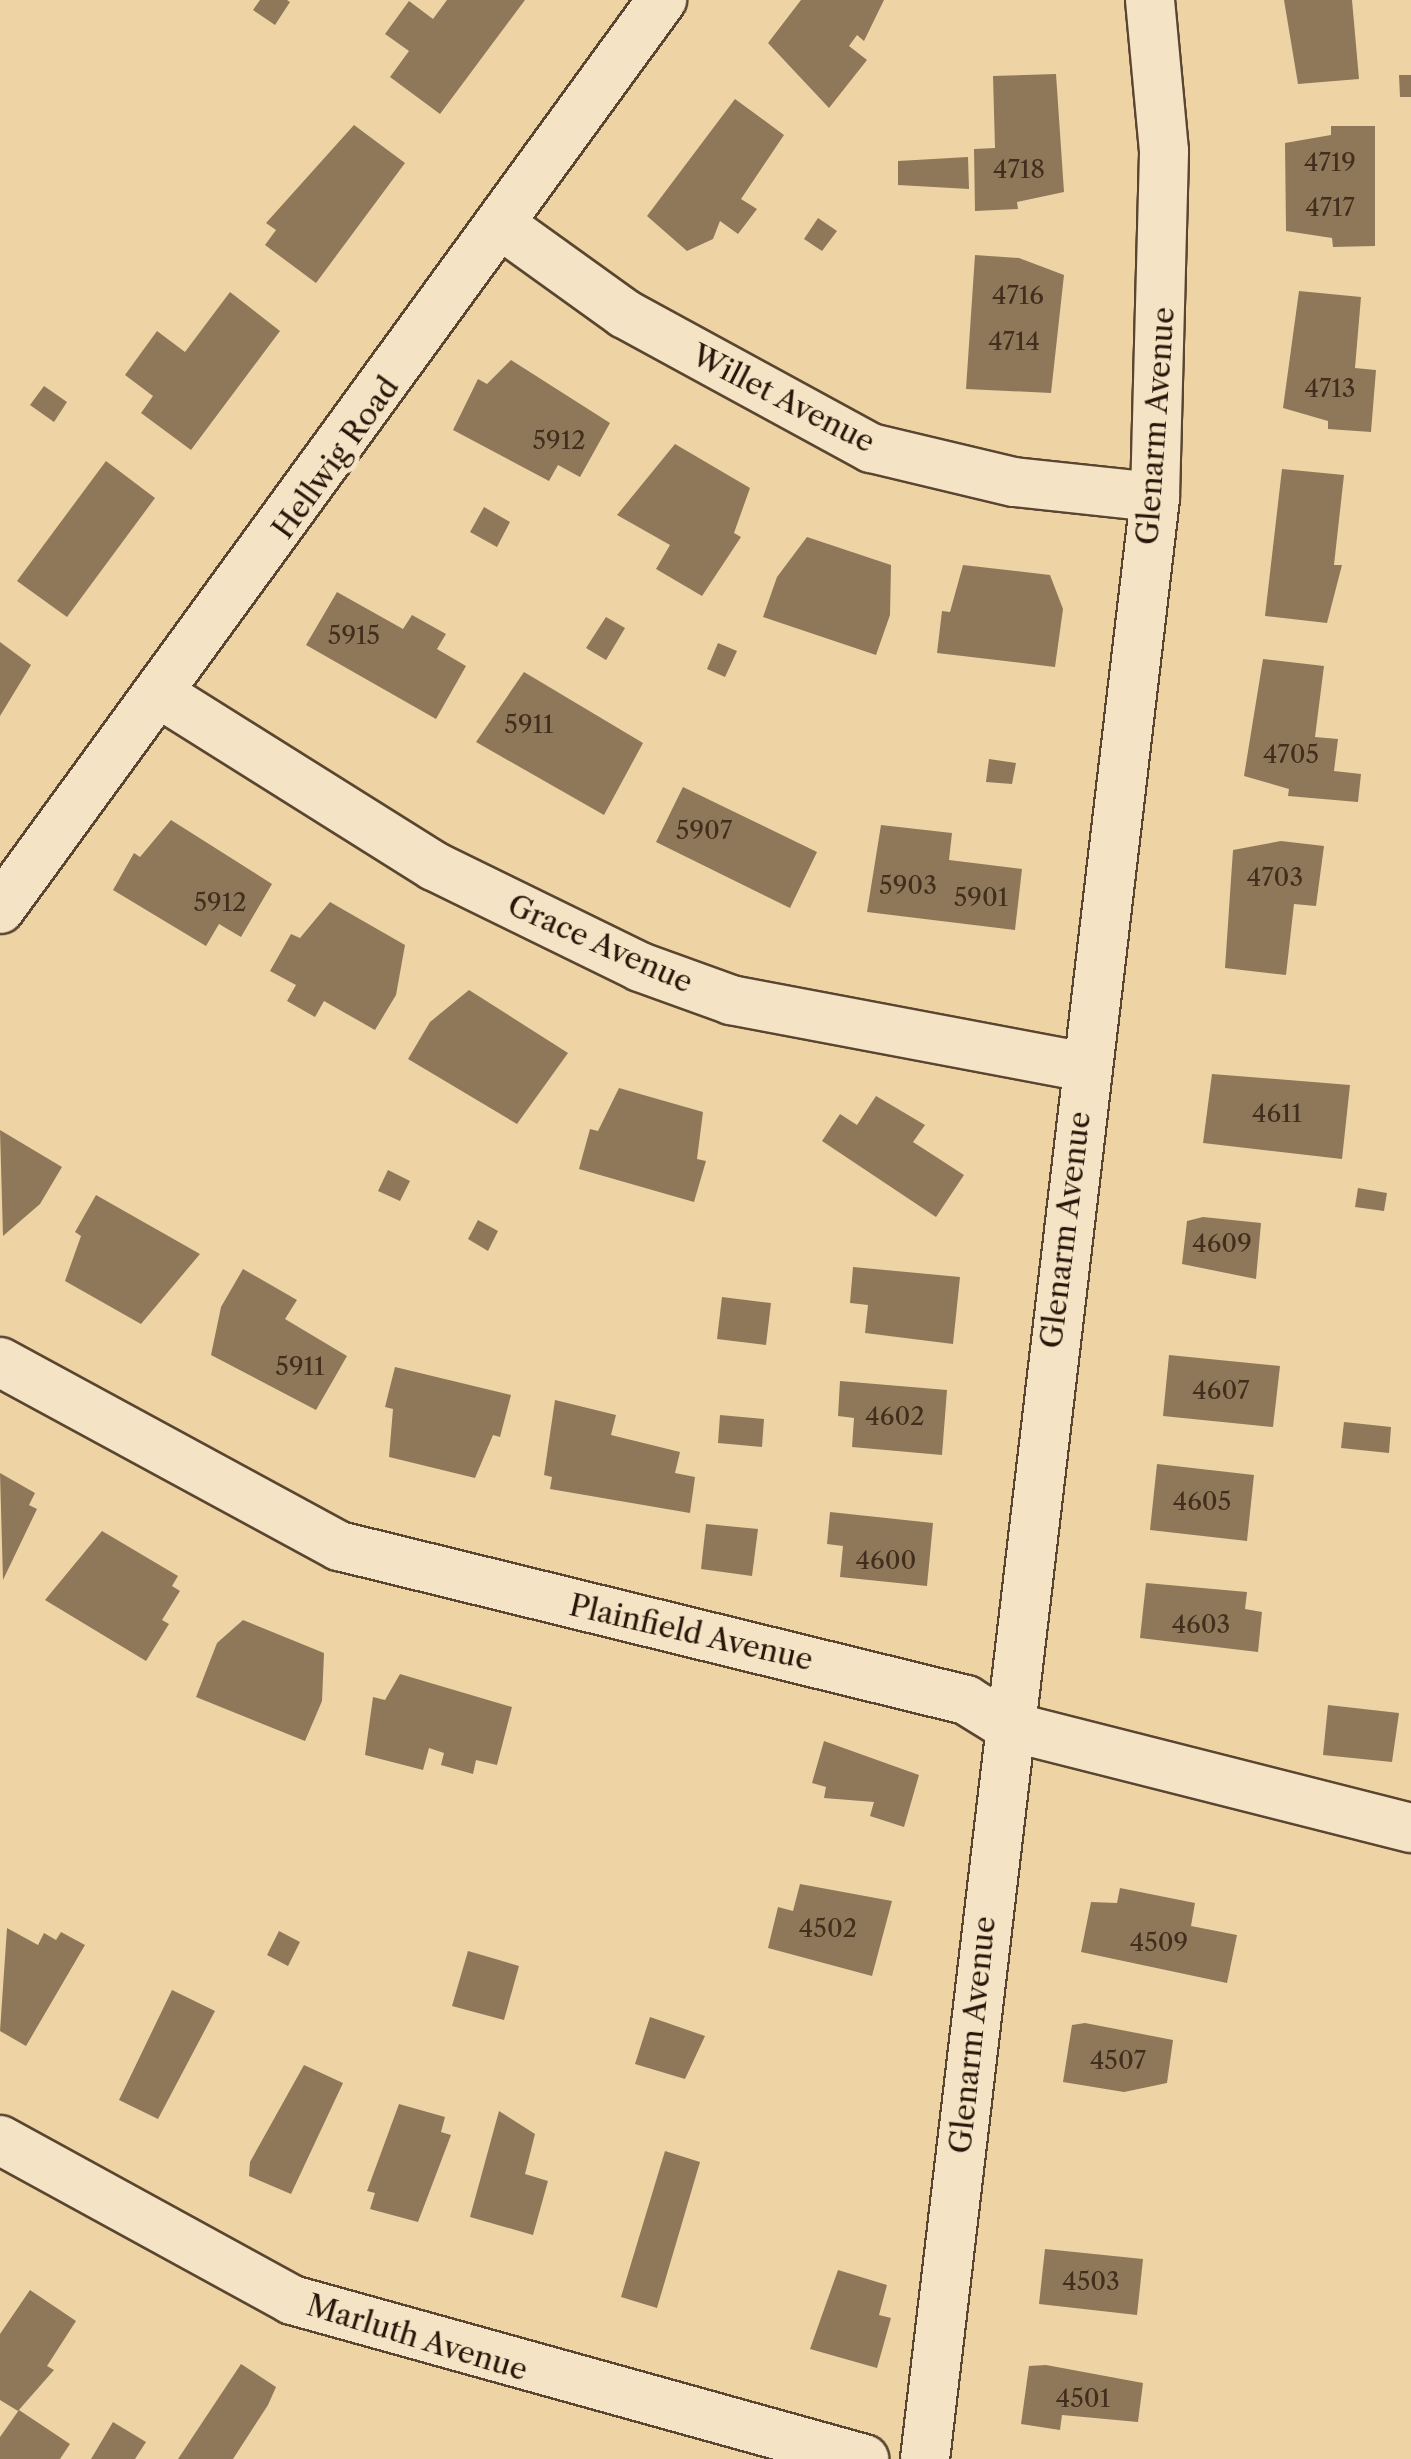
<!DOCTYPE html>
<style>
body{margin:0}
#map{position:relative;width:1411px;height:2459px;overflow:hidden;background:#eed4a5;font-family:"Libre Caslon Text",serif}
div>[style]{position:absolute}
.building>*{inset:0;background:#8f785a}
.roads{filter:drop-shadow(2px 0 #5a4530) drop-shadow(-2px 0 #5a4530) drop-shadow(0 2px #5a4530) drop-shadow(0 -2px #5a4530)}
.minor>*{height:48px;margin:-24px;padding:0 24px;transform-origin:24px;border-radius:24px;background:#f4e3c4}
span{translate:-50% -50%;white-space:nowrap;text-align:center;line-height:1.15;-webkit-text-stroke:10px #f4e3c4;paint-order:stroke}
.number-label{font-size:25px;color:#422e1d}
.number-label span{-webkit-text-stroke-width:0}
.street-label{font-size:30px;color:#291509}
</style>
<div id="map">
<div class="building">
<div style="clip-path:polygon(260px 0,287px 0,290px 2px,275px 25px,253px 10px)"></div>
<div style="clip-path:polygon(447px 0,525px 0,440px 114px,390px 77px,409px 51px,385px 34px,409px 1px,433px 19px)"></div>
<div style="clip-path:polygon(801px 0,884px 0,864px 41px,857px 35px,849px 46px,867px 60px,829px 108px,768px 43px)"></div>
<div style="clip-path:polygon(1284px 0,1352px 0,1359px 79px,1298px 84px)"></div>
<div style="clip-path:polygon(1056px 74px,1064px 192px,1017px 202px,1018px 209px,975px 211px,974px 149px,995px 148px,993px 76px)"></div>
<div style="clip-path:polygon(1399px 75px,1411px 75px,1411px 97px,1400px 97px)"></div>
<div style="clip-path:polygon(735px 99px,784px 135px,741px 199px,757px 209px,738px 234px,720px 221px,713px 239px,687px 251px,647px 216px)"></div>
<div style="clip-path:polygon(354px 125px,405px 163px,316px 283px,265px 245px,276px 230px,266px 223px)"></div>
<div style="clip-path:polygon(1331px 126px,1375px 126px,1375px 246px,1333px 247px,1332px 238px,1286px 231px,1285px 143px,1331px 135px)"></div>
<div style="clip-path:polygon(968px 157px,969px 189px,898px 185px,898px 161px)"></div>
<div style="clip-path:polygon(818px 218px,837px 231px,822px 251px,804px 239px)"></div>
<div style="clip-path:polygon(975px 255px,1019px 258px,1064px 275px,1051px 393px,966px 389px)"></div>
<div style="clip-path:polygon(1299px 291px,1361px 297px,1355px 368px,1376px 370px,1371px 432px,1328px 429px,1328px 421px,1283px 408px)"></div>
<div style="clip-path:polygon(230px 292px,280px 331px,191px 450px,141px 413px,153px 396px,125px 375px,157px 331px,185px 352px)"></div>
<div style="clip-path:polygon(511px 360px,610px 423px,580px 477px,558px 465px,549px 481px,453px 430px,478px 379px,487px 384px)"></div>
<div style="clip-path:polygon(44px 386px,67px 402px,54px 422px,30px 405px)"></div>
<div style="clip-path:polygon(675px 444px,750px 488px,734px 533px,741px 537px,702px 596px,656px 569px,670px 545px,617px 515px)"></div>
<div style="clip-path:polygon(106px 461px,155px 498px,67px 617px,17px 581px)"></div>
<div style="clip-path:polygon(1282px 469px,1344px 475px,1334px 565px,1342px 565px,1327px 623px,1265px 616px)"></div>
<div style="clip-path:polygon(484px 507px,510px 522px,497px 547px,470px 532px)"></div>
<div style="clip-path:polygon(807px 537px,891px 565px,890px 615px,876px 655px,763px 617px,777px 577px)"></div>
<div style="clip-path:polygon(963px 565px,1050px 575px,1063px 609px,1055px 667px,937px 653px,942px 611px,950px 612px)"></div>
<div style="clip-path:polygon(337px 592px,403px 629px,412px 615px,446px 634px,437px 649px,466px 666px,436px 719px,306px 645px)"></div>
<div style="clip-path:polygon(606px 617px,625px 628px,606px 660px,586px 648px)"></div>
<div style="clip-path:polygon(0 642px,31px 665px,0 716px)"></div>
<div style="clip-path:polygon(718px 643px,737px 651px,725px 677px,707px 669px)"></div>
<div style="clip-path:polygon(1263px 659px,1324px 666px,1315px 737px,1338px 739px,1334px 771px,1361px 774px,1358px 802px,1288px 796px,1289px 789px,1244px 776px)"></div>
<div style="clip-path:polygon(524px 672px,643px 743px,604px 815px,476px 742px)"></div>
<div style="clip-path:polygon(989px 759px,1016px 763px,1012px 784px,986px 782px)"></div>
<div style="clip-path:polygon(683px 787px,817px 852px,790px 908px,656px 842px)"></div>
<div style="clip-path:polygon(171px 820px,272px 884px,241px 937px,219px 924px,206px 946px,113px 890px,134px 853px,140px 857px)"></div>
<div style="clip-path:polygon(881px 825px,952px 833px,949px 860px,1022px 869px,1015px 930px,867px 912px)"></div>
<div style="clip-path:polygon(1281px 841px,1324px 846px,1316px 906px,1294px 904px,1286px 975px,1225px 968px,1233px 850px)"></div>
<div style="clip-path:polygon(330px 902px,405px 945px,396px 995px,375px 1030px,324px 1001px,315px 1017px,287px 1001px,296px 985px,270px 971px,291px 934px,300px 938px)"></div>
<div style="clip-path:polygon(469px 990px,568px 1053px,517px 1124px,408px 1059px,430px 1022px)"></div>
<div style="clip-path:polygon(1212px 1074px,1350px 1085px,1342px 1159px,1203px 1143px)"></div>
<div style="clip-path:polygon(619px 1088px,703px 1112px,697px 1159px,706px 1161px,694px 1202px,579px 1169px,590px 1129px,598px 1131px)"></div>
<div style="clip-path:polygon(876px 1096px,925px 1125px,913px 1142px,964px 1175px,936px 1217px,822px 1141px,840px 1114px,857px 1125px)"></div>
<div style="clip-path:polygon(0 1130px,62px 1167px,40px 1204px,3px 1236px)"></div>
<div style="clip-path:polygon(388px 1170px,410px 1181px,400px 1201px,378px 1191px)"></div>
<div style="clip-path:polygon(1358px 1188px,1387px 1193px,1384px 1211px,1355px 1207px)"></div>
<div style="clip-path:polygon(96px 1195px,200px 1254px,141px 1324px,65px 1281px,81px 1236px,75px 1232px)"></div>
<div style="clip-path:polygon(1203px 1217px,1261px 1223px,1256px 1279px,1182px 1264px,1187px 1221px)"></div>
<div style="clip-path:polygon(478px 1220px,498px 1231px,488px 1251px,468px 1239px)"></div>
<div style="clip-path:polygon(853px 1267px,960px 1277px,953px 1344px,865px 1333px,868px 1305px,850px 1303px)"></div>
<div style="clip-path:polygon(243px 1269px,297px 1300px,285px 1319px,347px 1356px,316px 1410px,211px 1355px,221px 1307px)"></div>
<div style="clip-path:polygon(722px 1297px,771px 1303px,766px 1345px,717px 1339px)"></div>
<div style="clip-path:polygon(1169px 1355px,1280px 1366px,1273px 1427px,1163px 1416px)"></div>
<div style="clip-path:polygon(395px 1367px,511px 1395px,500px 1437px,493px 1435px,475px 1478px,389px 1457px,393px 1409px,385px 1407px)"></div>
<div style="clip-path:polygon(840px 1381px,947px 1390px,942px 1455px,852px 1447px,854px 1418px,838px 1416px)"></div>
<div style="clip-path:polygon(555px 1400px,616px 1415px,611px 1435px,680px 1452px,675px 1473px,695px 1477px,690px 1513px,550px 1489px,552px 1477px,544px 1475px)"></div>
<div style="clip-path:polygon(720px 1415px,764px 1419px,762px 1447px,718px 1443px)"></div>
<div style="clip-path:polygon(1344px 1422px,1391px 1427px,1389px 1453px,1341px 1448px)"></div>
<div style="clip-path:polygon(1157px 1464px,1254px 1475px,1247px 1541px,1150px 1530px)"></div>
<div style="clip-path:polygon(0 1473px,35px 1493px,29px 1505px,37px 1509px,3px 1580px)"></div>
<div style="clip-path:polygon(830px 1512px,933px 1523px,927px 1586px,840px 1577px,843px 1546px,827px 1544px)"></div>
<div style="clip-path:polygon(706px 1524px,758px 1529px,752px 1576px,701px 1569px)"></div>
<div style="clip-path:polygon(102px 1531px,178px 1576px,172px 1586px,180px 1591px,162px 1620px,169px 1624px,146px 1661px,45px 1600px)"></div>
<div style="clip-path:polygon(1146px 1583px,1247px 1592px,1245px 1609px,1262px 1612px,1258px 1652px,1140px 1638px)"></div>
<div style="clip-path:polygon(243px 1620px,324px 1653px,322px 1701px,305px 1741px,196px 1697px,217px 1643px)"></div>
<div style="clip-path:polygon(400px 1674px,512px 1707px,497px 1765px,476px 1760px,473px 1774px,441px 1765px,444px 1753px,429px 1748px,423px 1770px,365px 1755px,373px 1697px,385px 1700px)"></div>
<div style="clip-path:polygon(1328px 1705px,1399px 1713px,1392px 1762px,1323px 1755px)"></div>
<div style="clip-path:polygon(824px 1741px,919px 1775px,904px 1827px,870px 1816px,874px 1802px,824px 1798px,826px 1787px,812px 1783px)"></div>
<div style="clip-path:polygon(800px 1884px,892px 1901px,872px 1976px,768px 1948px,778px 1907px,793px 1911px)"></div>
<div style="clip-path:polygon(1120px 1888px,1195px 1903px,1191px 1926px,1237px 1935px,1227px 1983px,1081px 1952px,1091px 1902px,1117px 1903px)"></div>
<div style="clip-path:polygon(7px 1928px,38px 1945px,44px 1933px,56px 1940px,61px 1932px,85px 1945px,26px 2046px,0 2031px)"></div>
<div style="clip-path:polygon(279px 1931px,300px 1942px,288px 1966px,267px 1955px)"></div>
<div style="clip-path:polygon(468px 1951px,519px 1966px,504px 2020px,452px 2006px)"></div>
<div style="clip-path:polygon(172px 1990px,215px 2011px,158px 2119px,119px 2100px)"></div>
<div style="clip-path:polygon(650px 2017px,705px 2036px,685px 2079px,635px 2064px)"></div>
<div style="clip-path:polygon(1085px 2023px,1173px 2040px,1167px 2083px,1124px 2092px,1063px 2082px,1072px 2025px)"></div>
<div style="clip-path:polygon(304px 2065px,343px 2083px,291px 2194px,249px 2176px,250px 2162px)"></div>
<div style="clip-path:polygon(399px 2104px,445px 2117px,441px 2132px,451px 2135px,418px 2222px,370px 2209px,375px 2193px,367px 2191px)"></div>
<div style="clip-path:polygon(499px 2111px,535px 2134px,525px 2174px,548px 2181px,533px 2235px,470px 2217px)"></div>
<div style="clip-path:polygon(665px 2151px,700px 2162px,657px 2308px,621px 2297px)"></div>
<div style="clip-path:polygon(1045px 2249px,1143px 2259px,1137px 2315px,1039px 2304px)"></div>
<div style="clip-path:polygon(838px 2270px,887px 2285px,879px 2315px,891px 2318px,877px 2368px,810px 2349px)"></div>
<div style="clip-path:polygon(30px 2290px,76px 2321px,47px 2366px,54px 2370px,18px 2411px,0 2400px,0 2334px)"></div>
<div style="clip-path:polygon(241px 2364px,276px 2387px,268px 2405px,233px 2459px,178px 2459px)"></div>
<div style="clip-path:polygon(1046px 2365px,1143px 2383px,1138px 2422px,1062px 2415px,1060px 2430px,1021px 2424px,1029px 2366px)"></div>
<div style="clip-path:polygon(19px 2410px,70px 2444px,60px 2459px,0 2459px,0 2437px)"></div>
<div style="clip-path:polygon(113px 2422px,146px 2442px,135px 2459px,91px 2459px)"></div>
</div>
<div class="roads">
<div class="minor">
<div style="left:504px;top:227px;width:149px;rotate:35.7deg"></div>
<div style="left:625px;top:314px;width:280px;rotate:28.6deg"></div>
<div style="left:871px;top:448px;width:147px;rotate:13.4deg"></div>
<div style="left:1014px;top:482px;width:142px;rotate:6.1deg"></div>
<div style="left:163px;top:696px;width:320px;rotate:32.1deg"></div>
<div style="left:434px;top:866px;width:229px;rotate:26.1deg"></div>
<div style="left:640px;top:967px;width:97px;rotate:19.9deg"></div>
<div style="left:731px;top:1000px;width:360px;rotate:10.7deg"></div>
<div style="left:0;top:909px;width:1125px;rotate:-53.94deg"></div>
<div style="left:0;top:1362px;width:386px;rotate:28.5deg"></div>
<div style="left:339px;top:1546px;width:646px;rotate:13.8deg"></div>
<div style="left:966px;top:1700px;width:49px;rotate:31.8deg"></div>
<div style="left:1008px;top:1726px;width:416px;rotate:14.2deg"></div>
<div style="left:0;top:2140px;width:333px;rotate:28.7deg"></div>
<div style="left:292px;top:2300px;width:594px;rotate:15.53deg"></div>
<div style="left:925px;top:2459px;width:1975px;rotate:-83.31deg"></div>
<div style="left:1155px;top:497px;width:346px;rotate:-88.5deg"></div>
<div style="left:1164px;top:151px;width:152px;rotate:-95.3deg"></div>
</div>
</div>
<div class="number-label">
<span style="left:1330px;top:163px">4719</span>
<span style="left:1019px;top:170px">4718</span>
<span style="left:1330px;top:208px">4717</span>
<span style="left:1018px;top:296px">4716</span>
<span style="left:1014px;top:342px">4714</span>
<span style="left:1330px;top:389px">4713</span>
<span style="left:559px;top:441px">5912</span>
<span style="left:354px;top:636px">5915</span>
<span style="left:529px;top:725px">5911</span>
<span style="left:1291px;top:755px">4705</span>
<span style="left:704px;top:831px">5907</span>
<span style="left:1275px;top:878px">4703</span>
<span style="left:908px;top:886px">5903</span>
<span style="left:981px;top:898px">5901</span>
<span style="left:220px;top:903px">5912</span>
<span style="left:1277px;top:1114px">4611</span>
<span style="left:1222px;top:1244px">4609</span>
<span style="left:300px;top:1367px">5911</span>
<span style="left:1221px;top:1391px">4607</span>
<span style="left:895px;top:1417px">4602</span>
<span style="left:1202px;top:1502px">4605</span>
<span style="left:886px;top:1561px">4600</span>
<span style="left:1201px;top:1625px">4603</span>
<span style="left:828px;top:1929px">4502</span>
<span style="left:1159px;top:1943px">4509</span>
<span style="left:1118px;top:2061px">4507</span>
<span style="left:1091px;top:2282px">4503</span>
<span style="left:1083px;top:2399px">4501</span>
</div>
<div class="street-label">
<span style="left:783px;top:399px;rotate:27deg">Willet Avenue</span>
<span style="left:1156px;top:426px;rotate:-86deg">Glenarm Avenue</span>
<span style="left:336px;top:458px;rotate:-54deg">Hellwig Road</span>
<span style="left:600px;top:944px;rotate:24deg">Grace Avenue</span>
<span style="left:1066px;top:1230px;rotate:-83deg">Glenarm Avenue</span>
<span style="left:691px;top:1633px;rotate:13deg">Plainfield Avenue</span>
<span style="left:973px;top:2035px;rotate:-84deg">Glenarm Avenue</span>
<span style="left:417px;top:2338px;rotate:17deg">Marluth Avenue</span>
</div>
</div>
